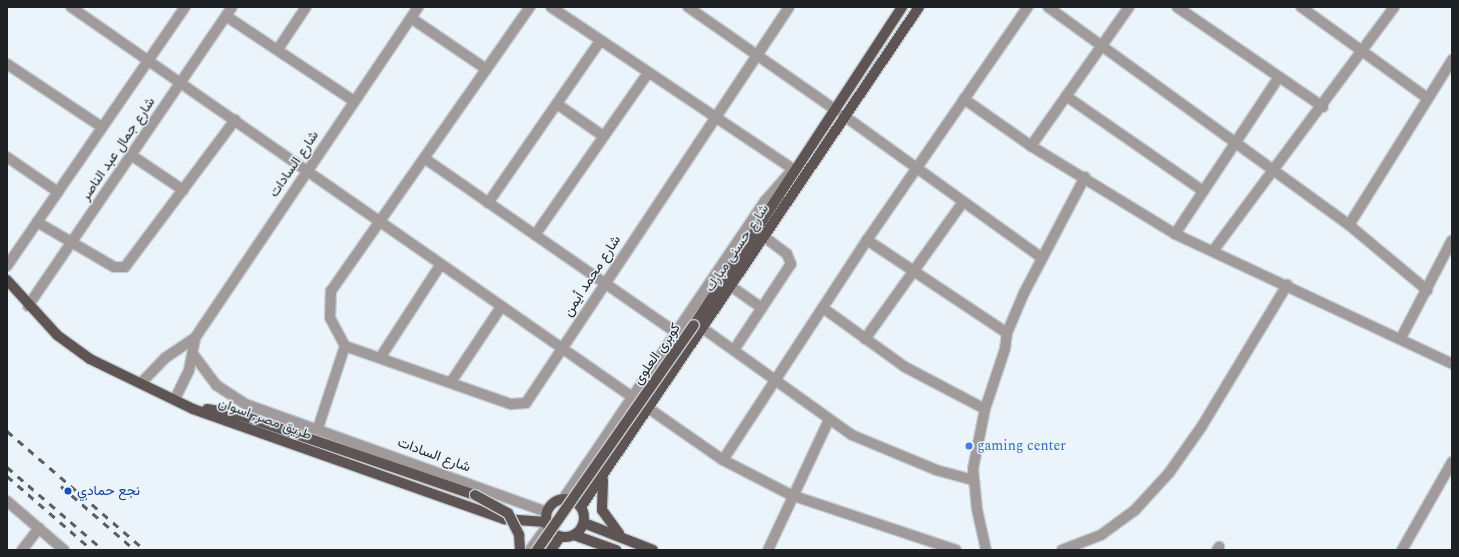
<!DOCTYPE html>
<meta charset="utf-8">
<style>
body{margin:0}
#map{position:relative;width:1459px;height:557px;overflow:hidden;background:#ebf3fb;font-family:Spectral,Vazirmatn,serif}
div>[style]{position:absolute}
.roads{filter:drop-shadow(1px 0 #c6cdd4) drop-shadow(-1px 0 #c6cdd4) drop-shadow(0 1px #c6cdd4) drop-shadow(0 -1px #c6cdd4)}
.minor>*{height:10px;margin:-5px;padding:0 5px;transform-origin:5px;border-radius:5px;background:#a09a9a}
.major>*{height:10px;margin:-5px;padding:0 5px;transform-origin:5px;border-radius:5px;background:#5d5453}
.major>.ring{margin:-5px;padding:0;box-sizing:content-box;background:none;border:10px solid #5d5453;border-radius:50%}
.rail>*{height:3px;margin-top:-1.5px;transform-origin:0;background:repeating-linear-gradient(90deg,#5b6064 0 7px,transparent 0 14px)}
.bridges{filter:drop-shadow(1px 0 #c6cdd4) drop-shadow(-1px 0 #c6cdd4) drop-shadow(0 1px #c6cdd4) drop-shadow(0 -1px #c6cdd4)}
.major-bridge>*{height:10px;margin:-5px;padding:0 5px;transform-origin:5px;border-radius:5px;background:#5d5453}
.dots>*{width:11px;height:11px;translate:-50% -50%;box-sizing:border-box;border:2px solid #ebf3fb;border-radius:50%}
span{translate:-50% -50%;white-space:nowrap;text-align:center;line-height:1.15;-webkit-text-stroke:3px #ebf3fb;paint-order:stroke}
.street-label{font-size:14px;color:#1f2225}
.shop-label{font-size:14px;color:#366cbe}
.left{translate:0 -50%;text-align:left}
.transit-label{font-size:14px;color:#164399}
.frame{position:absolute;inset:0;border:8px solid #1f2225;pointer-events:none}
</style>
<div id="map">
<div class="roads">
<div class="minor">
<div style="left:71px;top:7px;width:794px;rotate:34.79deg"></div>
<div style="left:723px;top:460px;width:76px;rotate:27.2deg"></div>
<div style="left:791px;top:495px;width:174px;rotate:18.4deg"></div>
<div style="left:551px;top:7px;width:291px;rotate:33.8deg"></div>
<div style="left:793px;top:169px;width:43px;rotate:131.2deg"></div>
<div style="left:765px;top:201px;width:359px;rotate:124.1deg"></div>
<div style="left:688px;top:7px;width:177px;rotate:34.9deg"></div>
<div style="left:1048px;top:7px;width:372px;rotate:35.9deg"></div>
<div style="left:1349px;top:225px;width:195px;rotate:-58deg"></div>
<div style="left:1177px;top:7px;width:177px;rotate:34.4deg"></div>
<div style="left:1301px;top:7px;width:155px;rotate:35.8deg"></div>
<div style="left:226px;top:16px;width:154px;rotate:33.6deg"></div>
<div style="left:411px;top:18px;width:91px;rotate:34.2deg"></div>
<div style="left:278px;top:49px;width:50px;rotate:-56.3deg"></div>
<div style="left:7px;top:64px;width:114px;rotate:33.6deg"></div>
<div style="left:1066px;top:96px;width:167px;rotate:34.7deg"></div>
<div style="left:964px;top:99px;width:82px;rotate:35deg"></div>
<div style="left:1031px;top:146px;width:169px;rotate:31.4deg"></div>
<div style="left:1175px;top:234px;width:306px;rotate:25.1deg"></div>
<div style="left:557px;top:104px;width:56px;rotate:34.8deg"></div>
<div style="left:843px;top:115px;width:245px;rotate:35.7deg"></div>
<div style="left:1031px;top:146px;width:170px;rotate:-54.8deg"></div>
<div style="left:131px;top:155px;width:63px;rotate:33.9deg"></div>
<div style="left:7px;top:157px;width:62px;rotate:34.5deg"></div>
<div style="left:424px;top:158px;width:305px;rotate:34.7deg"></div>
<div style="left:488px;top:203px;width:198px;rotate:-55.3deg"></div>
<div style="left:37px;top:222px;width:89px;rotate:30.3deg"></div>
<div style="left:114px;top:267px;width:11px"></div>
<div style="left:125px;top:267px;width:184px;rotate:-53.2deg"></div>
<div style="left:1349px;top:225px;width:102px;rotate:39.8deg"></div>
<div style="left:1175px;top:234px;width:188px;rotate:-56.5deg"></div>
<div style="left:535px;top:235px;width:198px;rotate:-55.1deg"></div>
<div style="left:867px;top:240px;width:168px;rotate:33.6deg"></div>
<div style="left:1213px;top:251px;width:304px;rotate:-53.4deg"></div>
<div style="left:7px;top:266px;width:314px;rotate:-55.5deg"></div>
<div style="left:729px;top:285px;width:40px;rotate:34.9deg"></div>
<div style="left:28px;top:306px;width:362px;rotate:-55.7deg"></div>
<div style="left:823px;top:308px;width:101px;rotate:35.7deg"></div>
<div style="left:905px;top:367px;width:90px;rotate:27.7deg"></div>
<div style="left:701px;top:327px;width:186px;rotate:35.6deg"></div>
<div style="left:852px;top:435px;width:91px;rotate:22.6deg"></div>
<div style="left:936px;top:470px;width:38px;rotate:15deg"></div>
<div style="left:1401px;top:338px;width:110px;rotate:-62.5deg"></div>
<div style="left:865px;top:339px;width:168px;rotate:-54.4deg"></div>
<div style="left:345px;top:346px;width:176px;rotate:19.3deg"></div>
<div style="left:511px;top:404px;width:15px;rotate:-4deg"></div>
<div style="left:526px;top:403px;width:475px;rotate:-56.4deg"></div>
<div style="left:734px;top:350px;width:103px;rotate:-56.5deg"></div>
<div style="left:791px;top:264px;width:11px;rotate:-112deg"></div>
<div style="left:787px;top:254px;width:31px;rotate:-143deg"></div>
<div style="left:193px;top:354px;width:39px;rotate:53deg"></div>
<div style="left:216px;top:385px;width:35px;rotate:33deg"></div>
<div style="left:245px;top:404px;width:320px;rotate:19.7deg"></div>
<div style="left:380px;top:358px;width:112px;rotate:-57deg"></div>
<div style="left:451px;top:382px;width:90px;rotate:-56.3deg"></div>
<div style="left:141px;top:383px;width:35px;rotate:-46deg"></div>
<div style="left:165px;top:358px;width:36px;rotate:-34deg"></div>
<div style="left:175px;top:399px;width:32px;rotate:-64deg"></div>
<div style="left:189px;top:370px;width:33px;rotate:-79deg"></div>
<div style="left:195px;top:338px;width:399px;rotate:-56deg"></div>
<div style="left:318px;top:428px;width:86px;rotate:-71.8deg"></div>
<div style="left:345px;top:346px;width:32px;rotate:-118deg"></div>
<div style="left:330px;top:318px;width:27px;rotate:-88deg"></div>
<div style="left:331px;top:291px;width:347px;rotate:-55deg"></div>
<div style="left:723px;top:460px;width:263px;rotate:-56.8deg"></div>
<div style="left:867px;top:240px;width:283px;rotate:-55.4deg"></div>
<div style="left:7px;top:501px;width:75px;rotate:40.7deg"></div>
<div style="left:22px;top:550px;width:28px;rotate:-52deg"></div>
<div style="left:530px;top:550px;width:29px;rotate:-54deg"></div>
<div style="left:768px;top:550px;width:144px;rotate:-64.9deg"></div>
<div style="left:986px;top:550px;width:42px;rotate:-102.4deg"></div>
<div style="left:977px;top:509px;width:40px;rotate:-95.7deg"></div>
<div style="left:973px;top:469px;width:61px;rotate:-78.7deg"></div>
<div style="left:985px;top:409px;width:63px;rotate:-71.6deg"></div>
<div style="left:1005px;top:349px;width:16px;rotate:-83deg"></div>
<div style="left:1007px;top:333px;width:43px;rotate:-67deg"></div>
<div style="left:1024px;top:293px;width:131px;rotate:-62.3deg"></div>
<div style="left:1062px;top:550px;width:42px;rotate:-21deg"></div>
<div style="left:1101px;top:535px;width:42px;rotate:-36.3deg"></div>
<div style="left:1135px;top:510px;width:50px;rotate:-47.4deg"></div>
<div style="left:1169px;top:473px;width:57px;rotate:-54.9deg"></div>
<div style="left:1202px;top:426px;width:165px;rotate:-58.9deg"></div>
<div style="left:1217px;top:550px;width:4px;rotate:-56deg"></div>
<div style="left:1402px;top:550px;width:101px;rotate:-60.4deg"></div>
</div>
<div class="major">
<div style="left:7px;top:280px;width:74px;rotate:47.7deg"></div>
<div style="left:57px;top:335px;width:41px;rotate:36deg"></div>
<div style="left:90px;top:359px;width:114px;rotate:25.9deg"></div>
<div style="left:193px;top:409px;width:330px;rotate:19.5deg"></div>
<div style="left:504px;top:519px;width:42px;rotate:4.1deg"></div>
<div style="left:694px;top:325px;width:380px;rotate:-56.8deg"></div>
<div style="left:207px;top:409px;width:34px;rotate:10deg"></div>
<div style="left:240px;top:415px;width:248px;rotate:18.8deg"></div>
<div style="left:603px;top:480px;width:30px;rotate:92deg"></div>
<div style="left:602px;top:510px;width:29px;rotate:54deg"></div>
<div class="ring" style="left:546px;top:499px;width:28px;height:28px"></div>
<div style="left:581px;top:507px;width:604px;rotate:-55.94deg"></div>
<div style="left:584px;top:523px;width:74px;rotate:21.4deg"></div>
<div style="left:574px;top:535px;width:45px;rotate:19.7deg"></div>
<div style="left:551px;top:550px;width:16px;rotate:-55deg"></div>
</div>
</div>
<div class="rail">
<div style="left:7px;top:431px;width:182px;rotate:40.8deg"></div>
<div style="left:7px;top:467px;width:127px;rotate:40.8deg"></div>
<div style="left:7px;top:476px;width:113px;rotate:41deg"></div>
<div style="left:61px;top:486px;width:98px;rotate:40.9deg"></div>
</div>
<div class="bridges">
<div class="major-bridge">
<div style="left:475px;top:495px;width:38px;rotate:29deg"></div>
<div style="left:508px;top:513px;width:25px;rotate:63deg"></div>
<div style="left:519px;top:535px;width:15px;rotate:86deg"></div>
<div style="left:537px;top:550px;width:274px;rotate:-55.1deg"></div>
</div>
</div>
<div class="dots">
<div style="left:969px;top:446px;background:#3f7fe0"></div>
<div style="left:68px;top:491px;background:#1a4fb4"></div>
</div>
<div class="street-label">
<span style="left:118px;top:149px;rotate:-56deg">شارع جمال عبد الناصر</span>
<span style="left:294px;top:164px;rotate:-56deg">شارع السادات</span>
<span style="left:737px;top:248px;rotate:-56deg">شارع حسنى مبارك</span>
<span style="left:592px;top:276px;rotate:-57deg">شارع محمد أيمن</span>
<span style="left:657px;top:354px;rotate:-55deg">كوبرى العلوى</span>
<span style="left:265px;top:419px;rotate:20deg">طريق مصر, اسوان</span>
<span style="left:434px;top:455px;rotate:20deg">شارع السادات</span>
</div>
<div class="shop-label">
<span class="left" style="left:977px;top:446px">gaming center</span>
</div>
<div class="transit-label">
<span class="left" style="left:77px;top:491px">نجع حمادي</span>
</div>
<div class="frame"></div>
</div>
